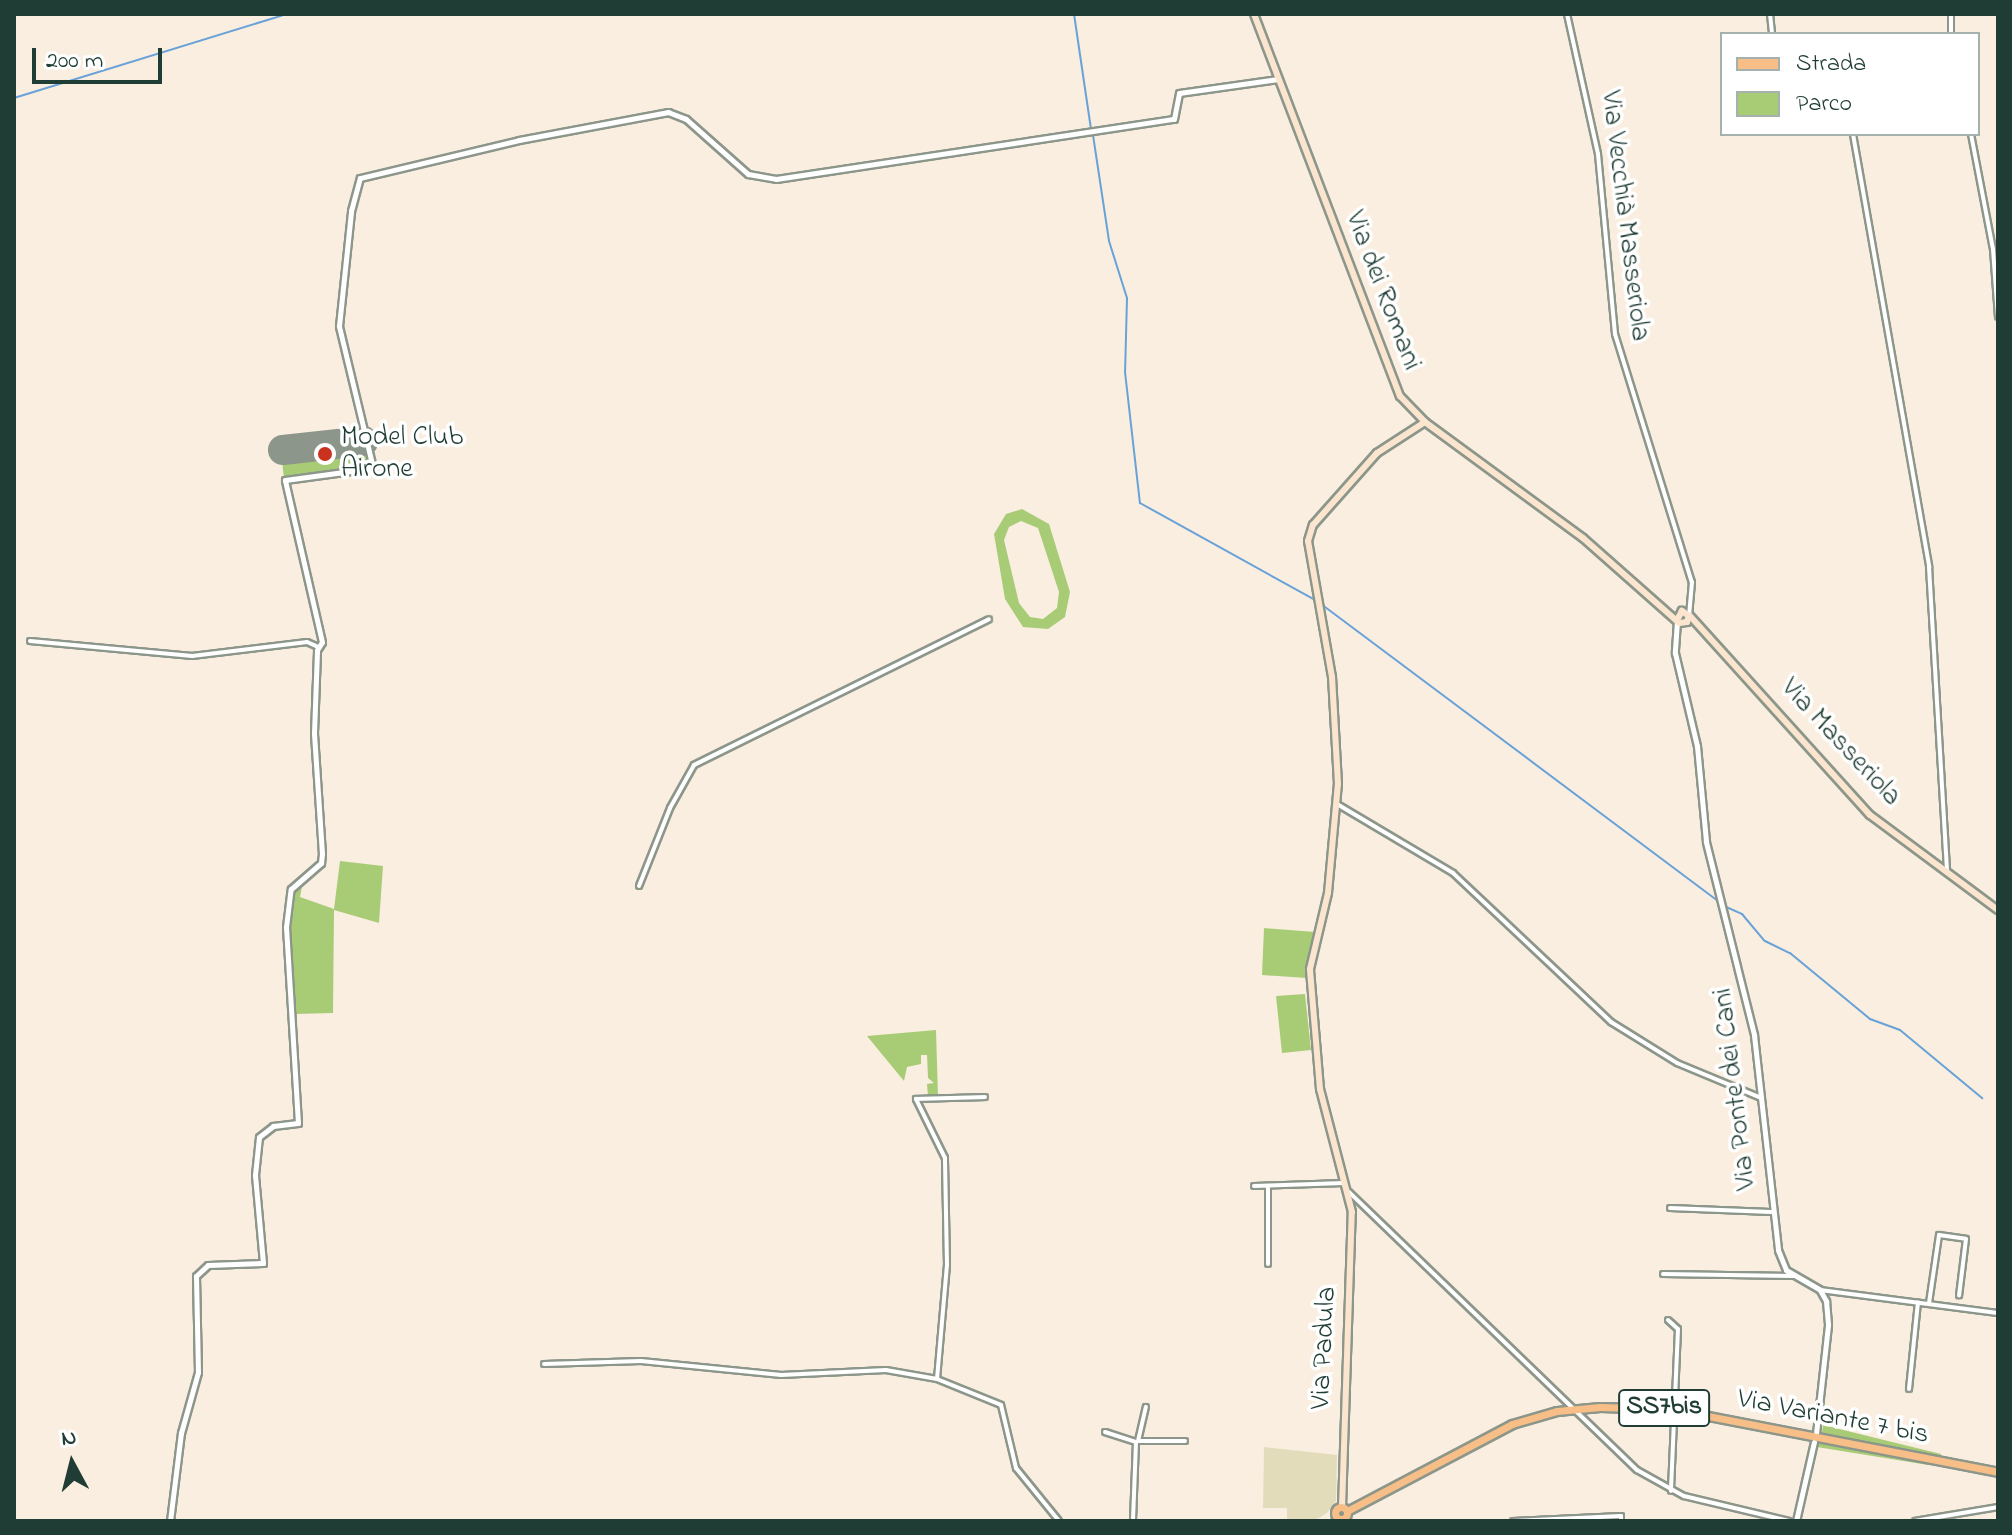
<!DOCTYPE html>
<meta charset="utf-8">
<style>
body{margin:0}
#map{position:relative;width:2012px;height:1535px;overflow:hidden;background:#faeee0;font-family:"Indie Flower",sans-serif}
div>[style]{position:absolute}
.built>*{inset:0;background:#e2dcba}
.green>*{inset:0;background:#a8cc76}
.stream>*{height:2px;margin:-1px;padding:0 1px;transform-origin:1px;border-radius:1px;background:#68a2d8}
.runway>*{height:30px;margin:-15px;padding:0 15px;transform-origin:15px;border-radius:15px;background:#8c968a}
.roads{filter:drop-shadow(2px 0 #8c968a) drop-shadow(-2px 0 #8c968a) drop-shadow(0 2px #8c968a) drop-shadow(0 -2px #8c968a)}
.minor>*{height:4px;margin:-2px;padding:0 2px;transform-origin:2px;border-radius:2px;background:#fff}
.tertiary>*{height:5px;margin:-2.5px;padding:0 2.5px;transform-origin:2.5px;border-radius:2.5px;background:#fff}
.secondary>*{height:6px;margin:-3px;padding:0 3px;transform-origin:3px;border-radius:3px;background:#fce5cf}
.primary>*{height:7px;margin:-3.5px;padding:0 3.5px;transform-origin:3.5px;border-radius:3.5px;background:#f7be88}
.primary>.ring{margin:-3.5px;padding:0;box-sizing:content-box;background:none;border:7px solid #f7be88;border-radius:50%}
.dots>*{width:22px;height:22px;translate:-50% -50%;box-sizing:border-box;border:4px solid #fff;border-radius:50%}
span{translate:-50% -50%;white-space:nowrap;text-align:center;line-height:1.15;-webkit-text-stroke:7px #fff;paint-order:stroke}
.shield-label span{padding:2px 6px;background:#fff;border:2px solid;border-radius:6px;-webkit-text-stroke-width:0}
.shield-label{font-size:26px;color:#1f3d34;font-weight:700}
.street-label{font-size:28px;color:#1f3d34}
.poi-label{font-size:28px;color:#1f3d34}
.left{translate:0 -50%;text-align:left}
.frame{position:absolute;inset:0;border:16px solid #1f3d34;pointer-events:none}
.legend{position:absolute;left:1720px;top:32px;width:260px;height:104px;box-sizing:border-box;background:#fff;border:2px solid #a5b1ae;margin:0;padding:10px 14px;list-style:none;font-size:24px;color:#1f3d34}
.legend li{display:flex;align-items:center;gap:16px;height:40px}
.legend b{width:40px;border:2px solid #a5b1ae}
.north{position:absolute;left:32px;top:1423px;width:80px;height:80px;-webkit-text-stroke:6px #fff;paint-order:stroke;rotate:353deg;font-size:22px;font-weight:700;line-height:32px;text-align:center;color:#1f3d34}
.north::after{content:'';display:block;margin:auto;width:28px;height:36px;background:#1f3d34;clip-path:polygon(50% 0,100% 100%,50% 72%,0 100%)}
.scale{position:absolute;left:32px;top:48px;width:130px;height:36px;box-sizing:border-box;border:4px solid #1f3d34;border-top:0;padding-left:10px;font-size:24px;line-height:28px;white-space:nowrap;color:#1f3d34;-webkit-text-stroke:6px #fff;paint-order:stroke}
</style>
<div id="map">
<div class="built">
<div style="clip-path:polygon(1264px 1447px,1337px 1455px,1336px 1501px,1327px 1513px,1314px 1521px,1287px 1521px,1287px 1508px,1263px 1508px)"></div>
</div>
<div class="green">
<div style="clip-path:polygon(364px 435px,368px 467px,284px 478px,280px 445px)"></div>
<div style="clip-path:polygon(evenodd,1022px 509px,1049px 524px,1070px 592px,1065px 617px,1048px 629px,1023px 627px,1005px 599px,994px 534px,1006px 514px,1022px 509px,1021px 521px,1038px 528px,1059px 592px,1057px 608px,1043px 619px,1030px 617px,1019px 603px,1004px 540px,1009px 527px,1021px 521px)"></div>
<div style="clip-path:polygon(340px 861px,383px 866px,379px 923px,334px 910px,333px 1013px,294px 1014px,288px 935px,292px 894px,303px 881px,300px 897px,334px 909px)"></div>
<div style="clip-path:polygon(1264px 928px,1315px 932px,1307px 978px,1262px 975px)"></div>
<div style="clip-path:polygon(1305px 994px,1311px 1050px,1282px 1053px,1276px 996px)"></div>
<div style="clip-path:polygon(936px 1030px,938px 1096px,928px 1096px,927px 1084px,934px 1083px,928px 1078px,927px 1055px,921px 1055px,921px 1064px,907px 1067px,904px 1081px,867px 1036px)"></div>
<div style="clip-path:polygon(1823px 1425px,1941px 1454px,1941px 1457px,1822px 1433px)"></div>
<div style="clip-path:polygon(1819px 1441px,1928px 1461px,1928px 1465px,1817px 1447px)"></div>
</div>
<div class="stream">
<div style="left:1074px;top:14px;width:116px;rotate:81.6deg"></div>
<div style="left:14px;top:98px;width:286px;rotate:-17.1deg"></div>
<div style="left:1093px;top:135px;width:107px;rotate:81.4deg"></div>
<div style="left:1109px;top:241px;width:60px;rotate:72.5deg"></div>
<div style="left:1127px;top:298px;width:74px;rotate:91.5deg"></div>
<div style="left:1125px;top:372px;width:132px;rotate:83.5deg"></div>
<div style="left:1140px;top:503px;width:200px;rotate:29deg"></div>
<div style="left:1321px;top:604px;width:497px;rotate:36.8deg"></div>
<div style="left:1724px;top:906px;width:20px;rotate:24deg"></div>
<div style="left:1742px;top:914px;width:35px;rotate:50deg"></div>
<div style="left:1765px;top:941px;width:28px;rotate:26deg"></div>
<div style="left:1790px;top:953px;width:104px;rotate:39.5deg"></div>
<div style="left:1870px;top:1019px;width:32px;rotate:20deg"></div>
<div style="left:1900px;top:1030px;width:107px;rotate:39.7deg"></div>
</div>
<div class="runway">
<div style="left:283px;top:450px;width:81px;rotate:-6.3deg"></div>
</div>
<div class="roads">
<div class="minor">
<div style="left:1567px;top:14px;width:143px;rotate:77.5deg"></div>
<div style="left:1598px;top:154px;width:181px;rotate:84.6deg"></div>
<div style="left:1615px;top:334px;width:260px;rotate:72.8deg"></div>
<div style="left:1692px;top:582px;width:34px;rotate:95deg"></div>
<div style="left:1770px;top:14px;width:20px;rotate:84deg"></div>
<div style="left:1951px;top:14px;width:20px;rotate:90deg"></div>
<div style="left:1853px;top:134px;width:440px;rotate:80deg"></div>
<div style="left:1929px;top:567px;width:303px;rotate:86.6deg"></div>
<div style="left:1971px;top:134px;width:117px;rotate:79.2deg"></div>
<div style="left:1993px;top:249px;width:68px;rotate:85.8deg"></div>
<div style="left:30px;top:641px;width:163px;rotate:5.3deg"></div>
<div style="left:192px;top:656px;width:116px;rotate:-6.9deg"></div>
<div style="left:307px;top:642px;width:12px;rotate:24deg"></div>
<div style="left:1337px;top:804px;width:135px;rotate:30.7deg"></div>
<div style="left:1453px;top:873px;width:217px;rotate:43.3deg"></div>
<div style="left:1611px;top:1022px;width:78px;rotate:31.8deg"></div>
<div style="left:1677px;top:1063px;width:91px;rotate:22.6deg"></div>
<div style="left:639px;top:886px;width:84px;rotate:-68.3deg"></div>
<div style="left:670px;top:808px;width:49px;rotate:-60.8deg"></div>
<div style="left:694px;top:765px;width:329px;rotate:-26.3deg"></div>
<div style="left:1254px;top:1186px;width:90px;rotate:-1.9deg"></div>
<div style="left:1268px;top:1186px;width:78px;rotate:90deg"></div>
<div style="left:1349px;top:1192px;width:400px;rotate:44deg"></div>
<div style="left:1637px;top:1470px;width:54px;rotate:29deg"></div>
<div style="left:1684px;top:1496px;width:108px;rotate:13.4deg"></div>
<div style="left:1670px;top:1208px;width:101px;rotate:2.3deg"></div>
<div style="left:1663px;top:1274px;width:130px;rotate:0.9deg"></div>
<div style="left:1820px;top:1290px;width:179px;rotate:7.4deg"></div>
<div style="left:1929px;top:1303px;width:69px;rotate:-81.6deg"></div>
<div style="left:1939px;top:1235px;width:27px;rotate:8deg"></div>
<div style="left:1966px;top:1239px;width:57px;rotate:97deg"></div>
<div style="left:1668px;top:1320px;width:13px;rotate:42deg"></div>
<div style="left:1678px;top:1329px;width:162px;rotate:92.5deg"></div>
<div style="left:544px;top:1364px;width:97px;rotate:-1.8deg"></div>
<div style="left:641px;top:1361px;width:141px;rotate:5.7deg"></div>
<div style="left:781px;top:1375px;width:105px;rotate:-2.7deg"></div>
<div style="left:886px;top:1370px;width:52px;rotate:10deg"></div>
<div style="left:937px;top:1379px;width:69px;rotate:22.1deg"></div>
<div style="left:1001px;top:1405px;width:65px;rotate:76.6deg"></div>
<div style="left:1016px;top:1468px;width:68px;rotate:50.9deg"></div>
<div style="left:937px;top:1379px;width:114px;rotate:-85deg"></div>
<div style="left:947px;top:1265px;width:107px;rotate:-91.1deg"></div>
<div style="left:945px;top:1158px;width:66px;rotate:-116.2deg"></div>
<div style="left:916px;top:1099px;width:69px;rotate:-1.7deg"></div>
<div style="left:1909px;top:1389px;width:87px;rotate:-84.1deg"></div>
<div style="left:1105px;top:1432px;width:33px;rotate:18deg"></div>
<div style="left:1136px;top:1442px;width:79px;rotate:92.2deg"></div>
<div style="left:1138px;top:1441px;width:35px;rotate:-77deg"></div>
<div style="left:1140px;top:1441px;width:45px"></div>
<div style="left:1513px;top:1521px;width:108px;rotate:-2.7deg"></div>
<div style="left:1621px;top:1516px;width:5px;rotate:90deg"></div>
<div style="left:1915px;top:1521px;width:84px;rotate:-9.6deg"></div>
</div>
<div class="tertiary">
<div style="left:1677px;top:621px;width:32px;rotate:94deg"></div>
<div style="left:1675px;top:653px;width:96px;rotate:76.7deg"></div>
<div style="left:1697px;top:746px;width:96px;rotate:84.6deg"></div>
<div style="left:1706px;top:842px;width:199px;rotate:76deg"></div>
<div style="left:1754px;top:1035px;width:216px;rotate:83.6deg"></div>
<div style="left:1778px;top:1250px;width:22px;rotate:68deg"></div>
<div style="left:1786px;top:1270px;width:39px;rotate:30deg"></div>
<div style="left:1820px;top:1290px;width:13px;rotate:61deg"></div>
<div style="left:1826px;top:1301px;width:24px;rotate:85deg"></div>
<div style="left:1828px;top:1325px;width:109px;rotate:96.3deg"></div>
<div style="left:1337px;top:1518px;width:4px;rotate:56deg"></div>
<div style="left:170px;top:1521px;width:89px;rotate:-82.9deg"></div>
<div style="left:181px;top:1433px;width:63px;rotate:-74.4deg"></div>
<div style="left:198px;top:1372px;width:96px;rotate:-91.2deg"></div>
<div style="left:196px;top:1276px;width:16px;rotate:-43deg"></div>
<div style="left:208px;top:1265px;width:55px;rotate:-2.1deg"></div>
<div style="left:263px;top:1263px;width:88px;rotate:-95.2deg"></div>
<div style="left:255px;top:1175px;width:38px;rotate:-84deg"></div>
<div style="left:259px;top:1137px;width:18px;rotate:-38deg"></div>
<div style="left:273px;top:1126px;width:25px;rotate:-7deg"></div>
<div style="left:298px;top:1123px;width:196px;rotate:-93.5deg"></div>
<div style="left:286px;top:927px;width:38px;rotate:-83deg"></div>
<div style="left:291px;top:889px;width:40px;rotate:-41deg"></div>
<div style="left:321px;top:863px;width:9px;rotate:-84deg"></div>
<div style="left:322px;top:854px;width:121px;rotate:-93.8deg"></div>
<div style="left:314px;top:733px;width:83px;rotate:-87.9deg"></div>
<div style="left:317px;top:650px;width:9px;rotate:-58deg"></div>
<div style="left:322px;top:642px;width:166px;rotate:-102.9deg"></div>
<div style="left:285px;top:480px;width:89px;rotate:-7.8deg"></div>
<div style="left:373px;top:468px;width:146px;rotate:-103.5deg"></div>
<div style="left:339px;top:326px;width:116px;rotate:-84deg"></div>
<div style="left:351px;top:211px;width:34px;rotate:-75deg"></div>
<div style="left:360px;top:178px;width:163px;rotate:-13.4deg"></div>
<div style="left:519px;top:140px;width:152px;rotate:-10.6deg"></div>
<div style="left:668px;top:112px;width:19px;rotate:21deg"></div>
<div style="left:686px;top:119px;width:83px;rotate:41.6deg"></div>
<div style="left:748px;top:174px;width:28px;rotate:10deg"></div>
<div style="left:776px;top:179px;width:402px;rotate:-8.6deg"></div>
<div style="left:1174px;top:119px;width:26px;rotate:-79deg"></div>
<div style="left:1179px;top:93px;width:100px;rotate:-8deg"></div>
<div style="left:1344px;top:1521px;width:4px;rotate:-76deg"></div>
<div style="left:1796px;top:1521px;width:81px;rotate:-77.2deg"></div>
</div>
<div class="secondary">
<div style="left:1254px;top:14px;width:409px;rotate:69.1deg"></div>
<div style="left:1400px;top:396px;width:36px;rotate:46deg"></div>
<div style="left:1425px;top:422px;width:196px;rotate:36.3deg"></div>
<div style="left:1583px;top:538px;width:128px;rotate:41.5deg"></div>
<div style="left:1679px;top:623px;width:8px;rotate:-7deg"></div>
<div style="left:1687px;top:622px;width:6px;rotate:-72deg"></div>
<div style="left:1689px;top:616px;width:9px;rotate:-144deg"></div>
<div style="left:1682px;top:611px;width:10px;rotate:119deg"></div>
<div style="left:1690px;top:616px;width:268px;rotate:47.9deg"></div>
<div style="left:1870px;top:815px;width:159px;rotate:36.6deg"></div>
<div style="left:1342px;top:1507px;width:295px;rotate:-88.1deg"></div>
<div style="left:1352px;top:1212px;width:127px;rotate:-104.6deg"></div>
<div style="left:1320px;top:1089px;width:120px;rotate:-94.8deg"></div>
<div style="left:1310px;top:969px;width:78px;rotate:-76.7deg"></div>
<div style="left:1328px;top:893px;width:109px;rotate:-84.8deg"></div>
<div style="left:1338px;top:784px;width:107px;rotate:-93.2deg"></div>
<div style="left:1332px;top:677px;width:138px;rotate:-100deg"></div>
<div style="left:1308px;top:541px;width:17px;rotate:-73deg"></div>
<div style="left:1313px;top:525px;width:96px;rotate:-48.4deg"></div>
<div style="left:1377px;top:453px;width:57px;rotate:-32.9deg"></div>
</div>
<div class="primary">
<div class="ring" style="left:1335px;top:1507px;width:5px;height:5px"></div>
<div style="left:1347px;top:1511px;width:187px;rotate:-27.8deg"></div>
<div style="left:1512px;top:1424px;width:47px;rotate:-16.1deg"></div>
<div style="left:1557px;top:1411px;width:43px;rotate:-5.3deg"></div>
<div style="left:1600px;top:1407px;width:72px;rotate:1.6deg"></div>
<div style="left:1672px;top:1409px;width:332px;rotate:10.9deg"></div>
</div>
</div>
<div class="dots">
<div style="left:325px;top:454px;background:#c8321e"></div>
</div>
<div class="shield-label">
<span style="left:1664px;top:1408px">SS7bis</span>
</div>
<div class="street-label">
<span style="left:1624px;top:216px;rotate:83deg">Via Vecchià Masseriola</span>
<span style="left:1382px;top:291px;rotate:69deg">Via dei Romani</span>
<span style="left:1840px;top:743px;rotate:47deg">Via Masseriola</span>
<span style="left:1736px;top:1089px;rotate:-97deg">Via Ponte dei Cani</span>
<span style="left:1325px;top:1348px;rotate:-87deg">Via Padula</span>
<span style="left:1833px;top:1418px;rotate:11deg">Via Variante 7 bis</span>
</div>
<div class="poi-label">
<span class="left" style="left:341px;top:454px">Model Club<br>Airone</span>
</div>
<div class="frame"></div>
<ul class="legend">
<li><b style="height:10px;background:#f7be88"></b>Strada</li>
<li><b style="height:22px;background:#a8cc76"></b>Parco</li>
</ul>
<div class="north">N</div>
<div class="scale">200 m</div>
</div>
